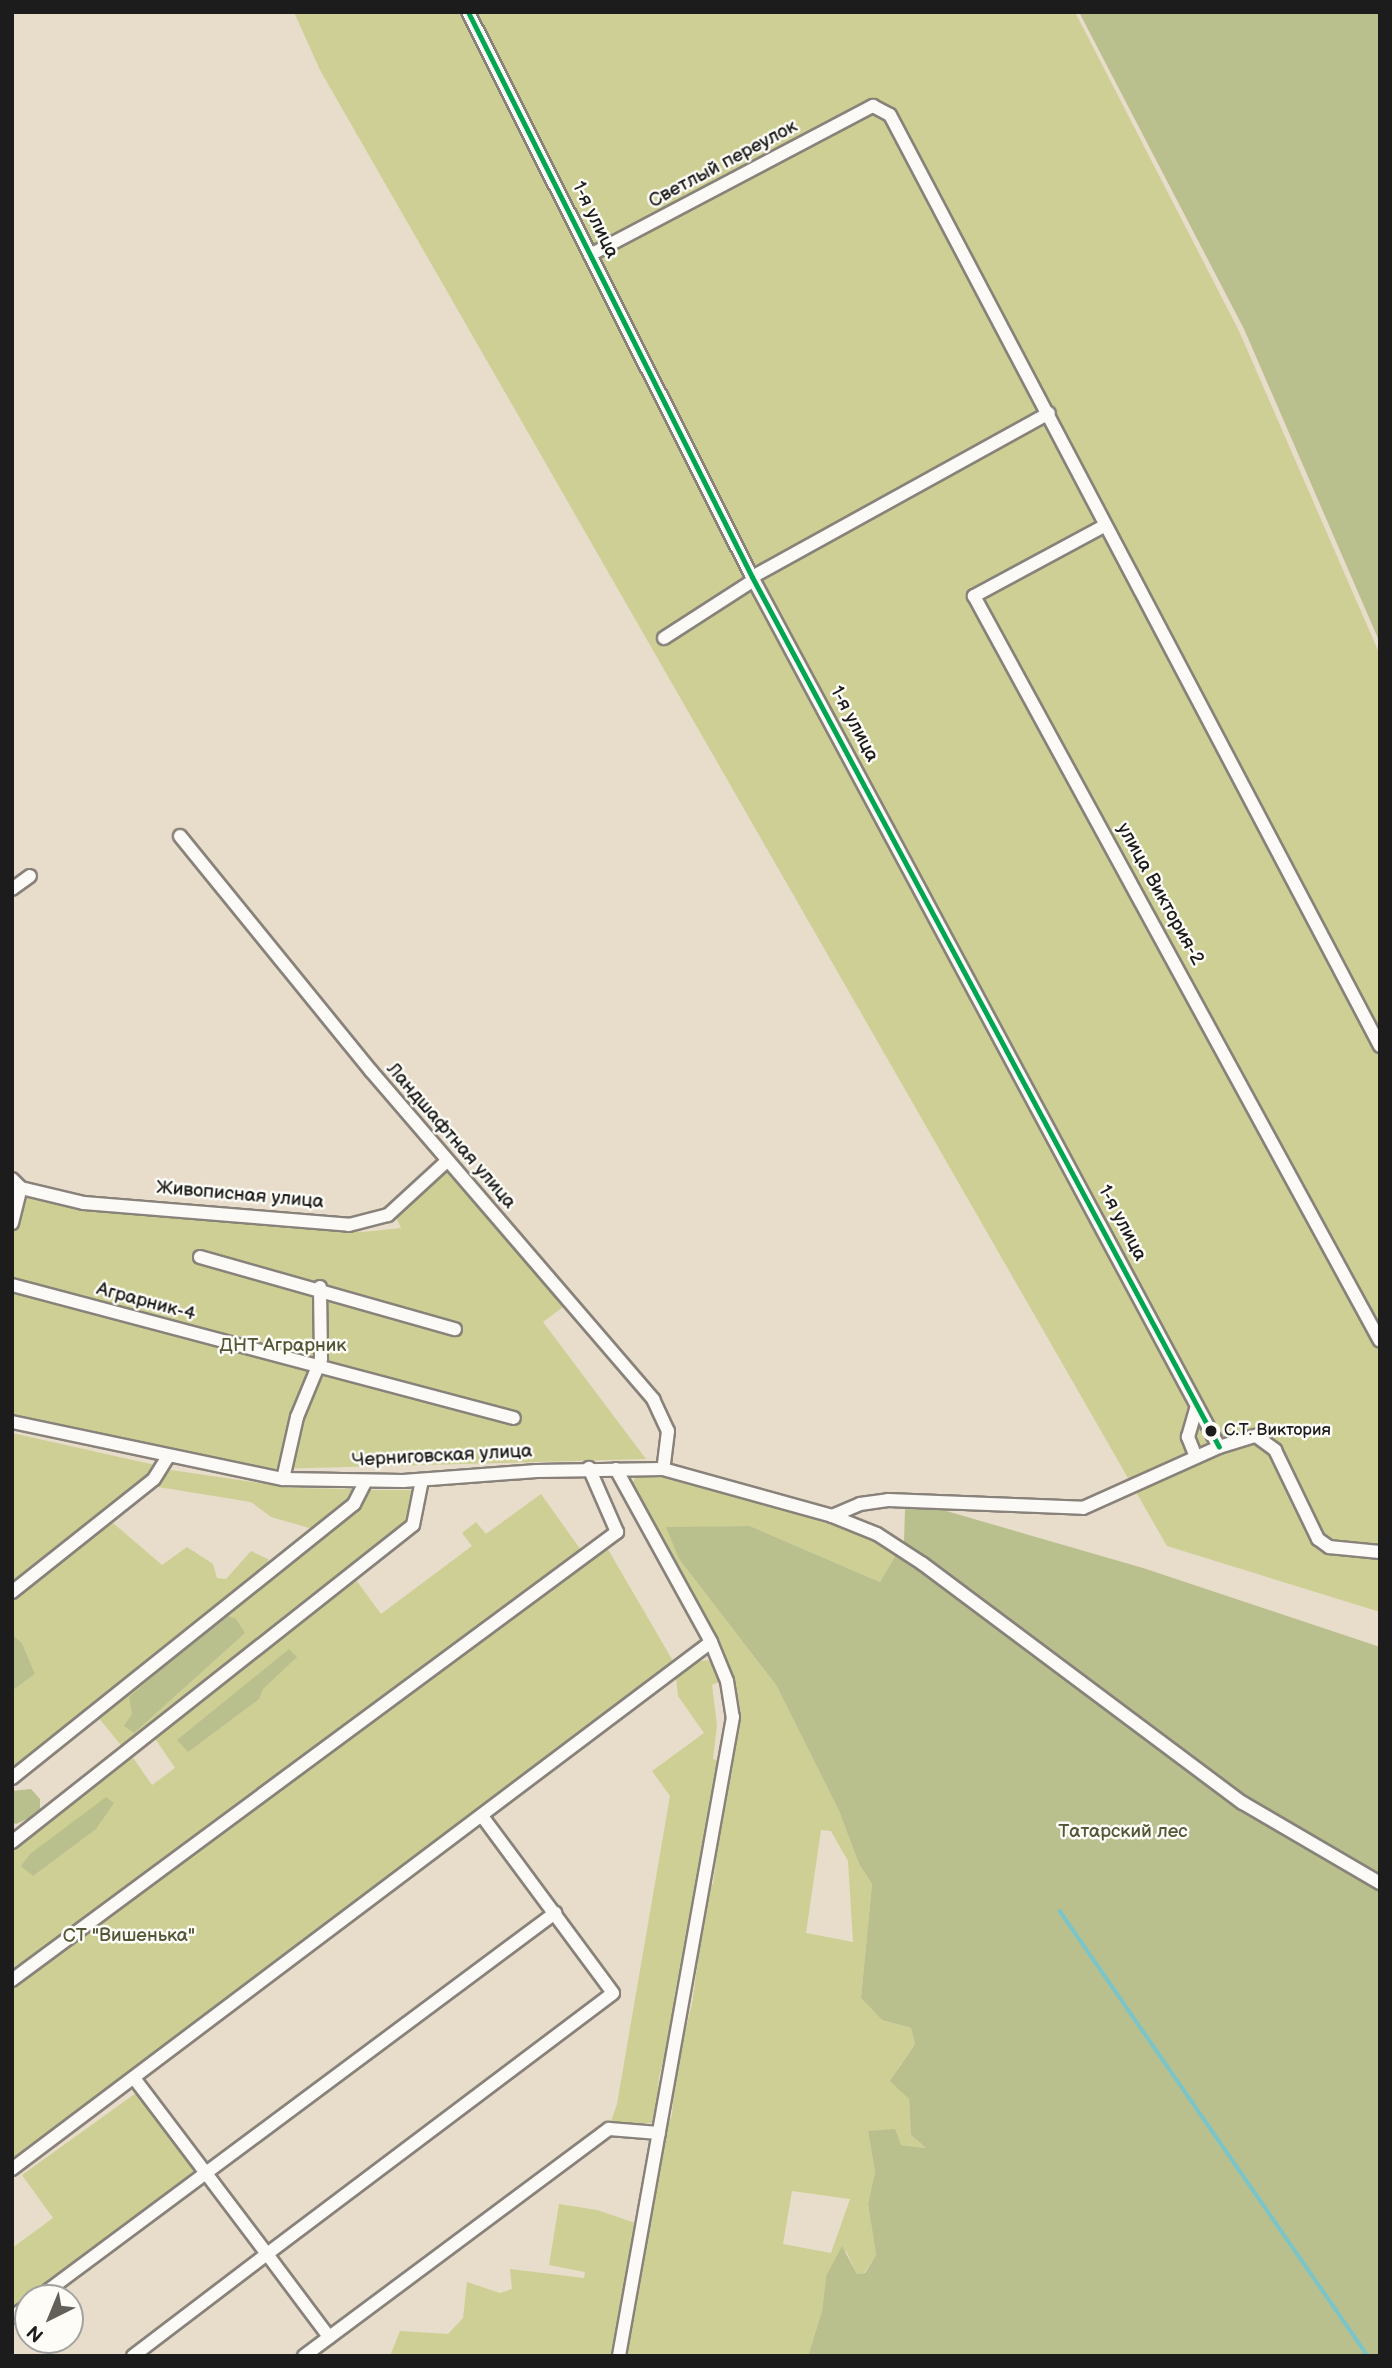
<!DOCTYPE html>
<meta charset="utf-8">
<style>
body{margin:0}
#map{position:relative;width:1392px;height:2368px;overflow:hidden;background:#e8dccb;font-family:"Balsamiq Sans",sans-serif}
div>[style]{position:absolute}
.green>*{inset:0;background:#cecf94}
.forest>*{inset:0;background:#b9c08e}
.stream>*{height:3.5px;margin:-1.75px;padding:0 1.75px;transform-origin:1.75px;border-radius:1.75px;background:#7bc4c8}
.roads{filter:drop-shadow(2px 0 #88827a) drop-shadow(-2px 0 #88827a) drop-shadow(0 2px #88827a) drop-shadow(0 -2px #88827a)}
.minor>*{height:12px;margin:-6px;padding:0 6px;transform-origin:6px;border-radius:6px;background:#fcfaf7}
.bus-1>*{height:5px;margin:-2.5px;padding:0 2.5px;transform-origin:2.5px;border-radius:2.5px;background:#00a651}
.dots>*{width:19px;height:19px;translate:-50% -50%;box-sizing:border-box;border:4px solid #fdfcf7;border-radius:50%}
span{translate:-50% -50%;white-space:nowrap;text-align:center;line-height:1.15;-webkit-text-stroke:5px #fdfcf7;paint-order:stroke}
.bus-label{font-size:17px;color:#1c1c1c}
.left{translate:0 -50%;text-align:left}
.street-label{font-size:19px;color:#1c1c1c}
.park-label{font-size:19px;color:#535736}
.frame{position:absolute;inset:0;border:14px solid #1c1c1c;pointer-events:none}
.north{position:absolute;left:14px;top:2284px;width:70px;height:70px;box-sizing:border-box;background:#fdfcf7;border:2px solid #a3a29f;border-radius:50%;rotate:223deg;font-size:19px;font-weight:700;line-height:28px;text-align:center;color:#1c1c1c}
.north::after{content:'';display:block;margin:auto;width:24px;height:32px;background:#635f59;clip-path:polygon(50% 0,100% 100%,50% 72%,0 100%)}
</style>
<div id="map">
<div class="green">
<div style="clip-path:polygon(294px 12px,1075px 12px,1239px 331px,1380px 655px,1380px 1612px,1167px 1546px,320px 70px)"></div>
<div style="clip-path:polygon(445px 1171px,458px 1176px,563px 1307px,543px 1322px,646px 1459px,271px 1469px,12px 1414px,12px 1191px,99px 1208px,218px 1214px,363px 1232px,401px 1228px,395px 1215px)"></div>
<div style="clip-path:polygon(12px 1433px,155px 1465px,151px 1477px,12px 1584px)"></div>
<div style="clip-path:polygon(171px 1470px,293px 1488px,355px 1489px,339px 1511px,313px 1529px,271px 1517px,251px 1502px,152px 1486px)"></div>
<div style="clip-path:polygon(evenodd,647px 1474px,737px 1494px,875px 1539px,897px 1553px,880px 1582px,750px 1526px,667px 1528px,679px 1559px,776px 1685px,839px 1811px,859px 1864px,872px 1884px,861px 1998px,882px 2020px,911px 2028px,915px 2044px,897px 2070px,909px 2099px,911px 2135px,926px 2148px,900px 2145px,868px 2131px,875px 2172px,868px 2204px,876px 2255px,864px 2273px,857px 2274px,846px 2251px,826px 2276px,822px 2311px,808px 2356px,390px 2356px,400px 2331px,448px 2334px,463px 2318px,467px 2282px,500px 2293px,512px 2289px,510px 2269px,584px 2278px,585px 2272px,549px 2265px,559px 2204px,597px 2210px,647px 2227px,665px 2132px,672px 2115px,675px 2071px,692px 2004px,708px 1887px,713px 1884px,735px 1704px,697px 1608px,632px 1485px,636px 1475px,647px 1474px,821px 1830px,831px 1831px,848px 1861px,853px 1942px,806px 1933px,821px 1830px,647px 1474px,792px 2191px,850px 2199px,831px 2253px,783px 2244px,792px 2191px)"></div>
<div style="clip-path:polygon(370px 1490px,415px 1490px,413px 1509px,394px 1535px,124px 1749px,98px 1717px,359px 1507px)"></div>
<div style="clip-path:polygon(541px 1494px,588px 1560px,606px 1546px,673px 1661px,34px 2146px,32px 2143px,12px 2158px,12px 1843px,129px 1752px,152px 1785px,175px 1768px,152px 1734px,353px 1576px,381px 1614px,472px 1546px,462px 1533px,476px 1522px,486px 1534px)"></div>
<div style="clip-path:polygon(113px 1523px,162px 1565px,187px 1547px,213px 1564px,217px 1578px,226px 1579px,251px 1551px,268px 1559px,269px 1565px,12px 1772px,12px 1691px,35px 1674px,22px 1643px,12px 1634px,12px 1598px)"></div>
<div style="clip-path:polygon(708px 1660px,716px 1667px,719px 1682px,712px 1685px,717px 1725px,713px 1759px,720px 1761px,674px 1998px,678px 2004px,659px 2077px,655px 2123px,610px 2124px,617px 2104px,670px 1796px,652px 1771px,704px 1733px,678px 1696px,676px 1678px,695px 1662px)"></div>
<div style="clip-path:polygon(136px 2093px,194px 2168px,190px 2177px,12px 2309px,12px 2248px,53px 2218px,22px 2175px)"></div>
</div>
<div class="forest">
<div style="clip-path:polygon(1079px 12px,1380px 12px,1380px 643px,1244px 329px)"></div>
<div style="clip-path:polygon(936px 1508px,1143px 1568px,1380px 1647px,1380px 2356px,808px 2356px,822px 2311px,826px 2276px,842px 2246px,857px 2274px,865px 2273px,876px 2255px,868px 2204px,875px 2172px,868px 2131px,895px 2129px,901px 2145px,926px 2148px,911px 2135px,909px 2099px,890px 2081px,915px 2044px,911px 2028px,882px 2020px,861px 1998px,872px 1884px,859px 1864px,839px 1811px,776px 1685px,679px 1559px,666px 1527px,750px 1526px,880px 1582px,904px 1541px,905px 1509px)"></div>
<div style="clip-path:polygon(225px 1615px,236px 1619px,245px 1633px,134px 1733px,124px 1726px,132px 1714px,129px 1697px)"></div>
<div style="clip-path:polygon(12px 1634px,22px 1643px,35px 1674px,12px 1691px)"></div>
<div style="clip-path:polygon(289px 1649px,297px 1657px,263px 1689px,259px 1699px,188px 1752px,177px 1740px)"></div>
<div style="clip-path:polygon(31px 1789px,40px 1799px,40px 1813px,16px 1824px,12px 1822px,12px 1791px)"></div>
<div style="clip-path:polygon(106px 1797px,114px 1803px,96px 1829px,33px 1876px,21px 1866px,30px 1854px)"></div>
</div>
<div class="stream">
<div style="left:1060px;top:1911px;width:541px;rotate:55.31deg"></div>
</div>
<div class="roads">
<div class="minor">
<div style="left:468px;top:12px;width:632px;rotate:63.31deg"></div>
<div style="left:752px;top:577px;width:987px;rotate:61.77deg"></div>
<div style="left:590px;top:255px;width:320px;rotate:-27.8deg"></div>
<div style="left:873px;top:106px;width:19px;rotate:28deg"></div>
<div style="left:890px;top:115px;width:1052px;rotate:62.24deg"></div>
<div style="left:1104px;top:526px;width:148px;rotate:151.7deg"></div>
<div style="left:974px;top:596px;width:848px;rotate:61.41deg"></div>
<div style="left:752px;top:577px;width:339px;rotate:-28.9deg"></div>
<div style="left:664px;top:638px;width:107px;rotate:-32.8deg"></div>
<div style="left:180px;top:836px;width:303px;rotate:50.9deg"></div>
<div style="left:371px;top:1071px;width:433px;rotate:49.3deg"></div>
<div style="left:653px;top:1399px;width:35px;rotate:65deg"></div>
<div style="left:668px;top:1431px;width:38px;rotate:97deg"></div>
<div style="left:12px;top:889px;width:22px;rotate:-36deg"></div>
<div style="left:12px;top:1179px;width:13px;rotate:45deg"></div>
<div style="left:21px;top:1188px;width:65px;rotate:13.4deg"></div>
<div style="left:84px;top:1203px;width:266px;rotate:4.7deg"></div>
<div style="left:349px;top:1225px;width:40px;rotate:-14.4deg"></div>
<div style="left:388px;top:1215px;width:80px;rotate:-42.5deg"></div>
<div style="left:12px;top:1223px;width:36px;rotate:-76deg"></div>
<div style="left:200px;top:1257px;width:265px;rotate:15.8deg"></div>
<div style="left:12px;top:1285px;width:519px;rotate:14.84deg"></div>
<div style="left:12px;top:1422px;width:277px;rotate:11.9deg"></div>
<div style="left:283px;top:1479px;width:120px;rotate:1deg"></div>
<div style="left:403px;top:1481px;width:134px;rotate:-4.3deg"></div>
<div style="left:537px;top:1471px;width:126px;rotate:-0.9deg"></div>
<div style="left:663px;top:1469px;width:175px;rotate:15.5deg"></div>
<div style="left:832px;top:1516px;width:48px;rotate:21.8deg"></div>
<div style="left:877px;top:1534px;width:55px;rotate:33.1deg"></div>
<div style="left:923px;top:1564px;width:399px;rotate:36.8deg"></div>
<div style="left:1243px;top:1803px;width:159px;rotate:30.3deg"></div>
<div style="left:1196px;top:1457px;width:22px;rotate:-112deg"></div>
<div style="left:1188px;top:1437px;width:32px;rotate:-74deg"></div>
<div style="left:616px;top:1469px;width:197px;rotate:61.2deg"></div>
<div style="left:711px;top:1642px;width:42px;rotate:67.7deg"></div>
<div style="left:727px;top:1681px;width:36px;rotate:81deg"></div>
<div style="left:733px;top:1717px;width:649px;rotate:100.12deg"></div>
<div style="left:283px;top:1479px;width:64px;rotate:-77.3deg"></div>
<div style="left:297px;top:1417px;width:63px;rotate:-67.5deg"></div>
<div style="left:321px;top:1359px;width:72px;rotate:-90.8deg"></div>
<div style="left:832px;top:1516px;width:30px;rotate:-23deg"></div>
<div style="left:860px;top:1504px;width:28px;rotate:-8deg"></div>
<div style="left:888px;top:1500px;width:195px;rotate:2.3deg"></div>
<div style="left:1083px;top:1508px;width:149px;rotate:-24.2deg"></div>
<div style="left:1219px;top:1447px;width:39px;rotate:-17deg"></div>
<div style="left:1256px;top:1436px;width:24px;rotate:36deg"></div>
<div style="left:1275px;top:1450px;width:99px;rotate:64.2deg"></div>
<div style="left:1318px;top:1539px;width:14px;rotate:36deg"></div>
<div style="left:1329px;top:1547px;width:51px;rotate:5.6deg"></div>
<div style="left:12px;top:1592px;width:181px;rotate:-38.5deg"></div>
<div style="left:154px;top:1479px;width:25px;rotate:-58deg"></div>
<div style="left:12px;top:1778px;width:438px;rotate:-38.7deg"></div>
<div style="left:354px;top:1504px;width:25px;rotate:-63deg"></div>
<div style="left:12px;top:1842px;width:511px;rotate:-38.33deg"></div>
<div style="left:413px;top:1525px;width:46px;rotate:-78.7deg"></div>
<div style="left:12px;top:1980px;width:753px;rotate:-36.52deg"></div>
<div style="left:617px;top:1532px;width:70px;rotate:-113.6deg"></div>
<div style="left:134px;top:2078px;width:221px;rotate:52.9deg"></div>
<div style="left:267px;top:2254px;width:433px;rotate:-37deg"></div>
<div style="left:613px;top:1993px;width:219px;rotate:-126.5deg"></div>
<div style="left:12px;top:2169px;width:875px;rotate:-37.01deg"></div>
<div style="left:38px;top:2298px;width:645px;rotate:-36.67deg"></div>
<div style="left:12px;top:2317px;width:19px;rotate:-35deg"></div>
<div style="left:133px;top:2356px;width:168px;rotate:-37.3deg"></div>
<div style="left:267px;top:2254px;width:104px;rotate:53.2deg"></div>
<div style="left:304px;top:2356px;width:380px;rotate:-36.7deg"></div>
<div style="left:609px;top:2129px;width:50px;rotate:4.6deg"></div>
</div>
</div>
<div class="bus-1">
<div style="left:468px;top:12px;width:632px;rotate:63.31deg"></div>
<div style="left:752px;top:577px;width:987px;rotate:61.77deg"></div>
</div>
<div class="dots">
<div style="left:1211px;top:1431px;background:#1c1c1c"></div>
</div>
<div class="bus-label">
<span class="left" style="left:1224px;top:1431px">С.Т. Виктория</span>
</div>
<div class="street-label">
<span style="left:723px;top:164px;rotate:-28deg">Светлый переулок</span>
<span style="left:595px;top:220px;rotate:64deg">1-я улица</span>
<span style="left:854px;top:724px;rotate:62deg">1-я улица</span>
<span style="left:1160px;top:894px;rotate:61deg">улица Виктория-2</span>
<span style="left:451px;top:1136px;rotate:49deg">Ландшафтная улица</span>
<span style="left:240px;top:1195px;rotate:5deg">Живописная улица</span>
<span style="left:1122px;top:1223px;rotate:62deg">1-я улица</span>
<span style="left:146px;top:1302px;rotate:15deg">Аграрник-4</span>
<span style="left:442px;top:1456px;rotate:-3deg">Черниговская улица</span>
</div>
<div class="park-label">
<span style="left:283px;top:1346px">ДНТ Аграрник</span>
<span style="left:1123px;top:1832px">Татарский лес</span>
<span style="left:129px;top:1936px">СТ "Вишенька"</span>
</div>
<div class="frame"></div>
<div class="north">N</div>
</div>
